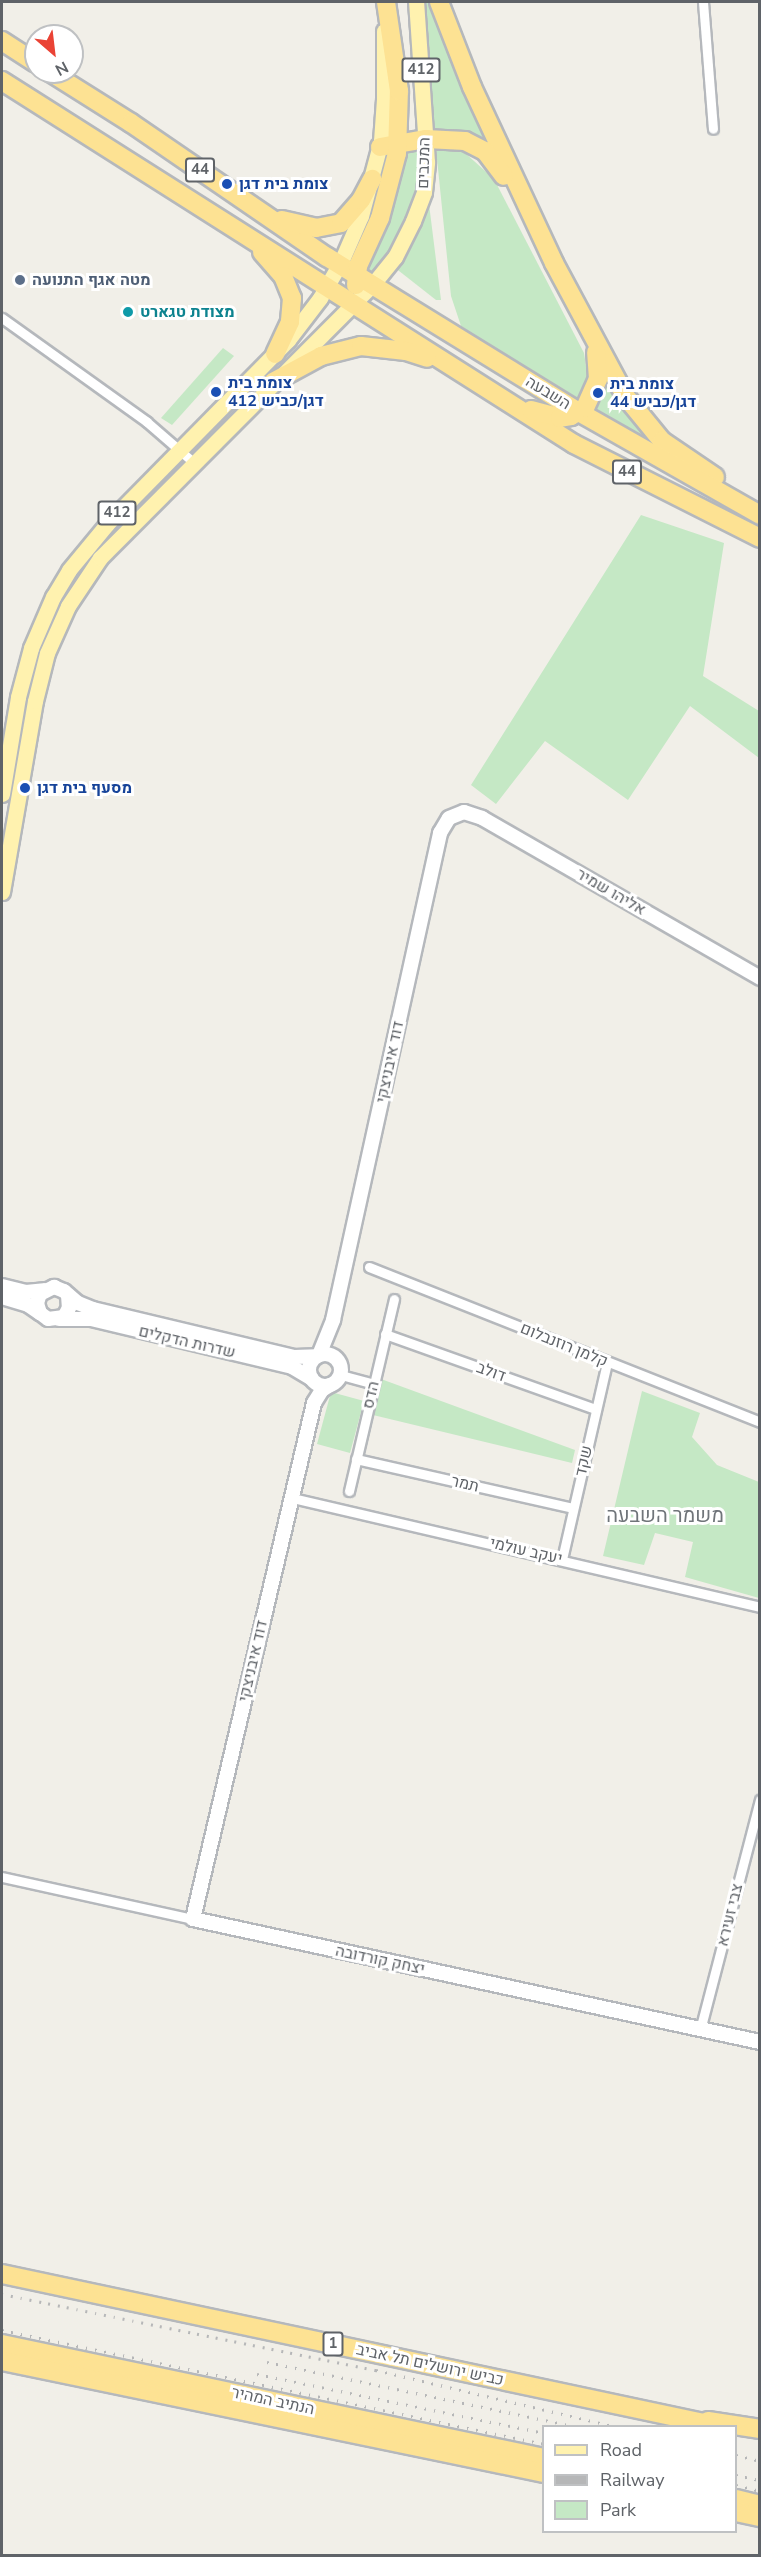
<!DOCTYPE html>
<meta charset="utf-8">
<style>
body{margin:0}
#map{position:relative;width:761px;height:2557px;overflow:hidden;background:#f1efe8;font-family:"Nunito Sans",Heebo,sans-serif}
div>[style]{position:absolute}
.green>*{inset:0;background:#c5e8c5}
.roads{filter:drop-shadow(2px 0 #b5b8bc) drop-shadow(-2px 0 #b5b8bc) drop-shadow(0 2px #b5b8bc) drop-shadow(0 -2px #b5b8bc)}
.street>*{height:9px;margin:-4.5px;padding:0 4.5px;transform-origin:4.5px;border-radius:4.5px;background:#fff}
.secondary>*{height:14px;margin:-7px;padding:0 7px;transform-origin:7px;border-radius:7px;background:#fff}
.secondary>.ring{margin:-7px;padding:0;box-sizing:content-box;background:none;border:14px solid #fff;border-radius:50%}
.primary>*{height:15px;margin:-7.5px;padding:0 7.5px;transform-origin:7.5px;border-radius:7.5px;background:#fff2af}
.highway>*{height:18px;margin:-9px;padding:0 9px;transform-origin:9px;border-radius:9px;background:#fde293}
.rail>*{height:3px;margin-top:-1.5px;transform-origin:0;background:repeating-linear-gradient(90deg,#b6b7b8 0 1.5px,transparent 0 9.5px)}
.dots>*{width:16px;height:16px;translate:-50% -50%;box-sizing:border-box;border:3px solid #fff;border-radius:50%}
span{translate:-50% -50%;white-space:nowrap;text-align:center;line-height:1.15;-webkit-text-stroke:6px #fff;paint-order:stroke}
.shield-label span{padding:2px 4px;background:#fff;border:2px solid;border-radius:4px;-webkit-text-stroke-width:0}
.shield-label{font-size:15px;color:#5f6368;font-weight:700}
.street-label{font-size:16px;color:#5f6368}
.transit-label{font-size:16px;color:#164399;font-weight:700}
.left{translate:0 -50%;text-align:left}
.service-label{font-size:16px;color:#4e5e75;font-weight:700}
.culture-label{font-size:16px;color:#0d838f;font-weight:700}
.quarter-label{font-size:20px;color:#70757a}
.frame{position:absolute;inset:0;border:3px solid #5f6368;pointer-events:none}
.legend{position:absolute;left:542px;top:2425px;width:195px;height:108px;box-sizing:border-box;background:#fff;border:2px solid #bfc1c3;margin:0;padding:8px 10px;list-style:none;font-size:18px;color:#5f6368}
.legend li{display:flex;align-items:center;gap:12px;height:30px}
.legend b{width:30px;border:2px solid #bfc1c3}
.north{position:absolute;left:24px;top:24px;width:60px;height:60px;box-sizing:border-box;background:#fff;border:2px solid #bfc1c3;border-radius:50%;rotate:152deg;font-size:16px;font-weight:700;line-height:24px;text-align:center;color:#5f6368}
.north::after{content:'';display:block;margin:auto;width:21px;height:27px;background:#ea4335;clip-path:polygon(50% 0,100% 100%,50% 72%,0 100%)}
</style>
<div id="map">
<div class="green">
<div style="clip-path:polygon(421px 2px,434px 2px,490px 143px,464px 131px,431px 131px)"></div>
<div style="clip-path:polygon(423px 142px,423px 178px,406px 231px,372px 281px,360px 268px,401px 144px)"></div>
<div style="clip-path:polygon(453px 148px,464px 152px,494px 179px,584px 353px,588px 379px,575px 403px,461px 326px,451px 296px,436px 149px)"></div>
<div style="clip-path:polygon(429px 204px,441px 300px,436px 300px,394px 267px,423px 205px)"></div>
<div style="clip-path:polygon(223px 348px,234px 356px,172px 425px,161px 418px)"></div>
<div style="clip-path:polygon(606px 381px,625px 413px,652px 442px,596px 410px,605px 392px)"></div>
<div style="clip-path:polygon(641px 515px,724px 543px,703px 676px,759px 711px,759px 758px,690px 706px,628px 800px,545px 741px,496px 804px,471px 785px)"></div>
<div style="clip-path:polygon(381px 1379px,575px 1450px,572px 1463px,373px 1415px)"></div>
<div style="clip-path:polygon(642px 1391px,700px 1413px,692px 1437px,717px 1465px,759px 1482px,759px 1598px,685px 1577px,693px 1542px,655px 1533px,644px 1565px,603px 1556px)"></div>
<div style="clip-path:polygon(331px 1392px,364px 1401px,350px 1453px,317px 1444px)"></div>
</div>
<div class="roads">
<div class="street">
<div style="left:703px;top:2px;width:127px;rotate:85.5deg"></div>
<div style="left:2px;top:318px;width:178px;rotate:35.6deg"></div>
<div style="left:147px;top:422px;width:61px;rotate:41deg"></div>
<div style="left:369px;top:1267px;width:421px;rotate:21.6deg"></div>
<div style="left:385px;top:1334px;width:224px;rotate:19.6deg"></div>
<div style="left:341px;top:1375px;width:34px;rotate:15deg"></div>
<div style="left:356px;top:1459px;width:222px;rotate:12.7deg"></div>
<div style="left:349px;top:1491px;width:197px;rotate:-76.8deg"></div>
<div style="left:292px;top:1498px;width:481px;rotate:13.1deg"></div>
<div style="left:562px;top:1559px;width:201px;rotate:-77.1deg"></div>
<div style="left:2px;top:1877px;width:196px;rotate:12.4deg"></div>
<div style="left:700px;top:2030px;width:238px;rotate:-75.4deg"></div>
</div>
<div class="secondary">
<div style="left:2px;top:1286px;width:25px;rotate:14deg"></div>
<div style="left:26px;top:1292px;width:18px;rotate:-6deg"></div>
<div style="left:68px;top:1295px;width:13px;rotate:86deg"></div>
<div style="left:69px;top:1308px;width:10px;rotate:119deg"></div>
<div style="left:64px;top:1317px;width:16px;rotate:173deg"></div>
<div style="left:48px;top:1319px;width:10px;rotate:-143deg"></div>
<div style="left:40px;top:1313px;width:10px;rotate:-107deg"></div>
<div style="left:37px;top:1303px;width:9px;rotate:-72deg"></div>
<div style="left:40px;top:1294px;width:16px;rotate:-27deg"></div>
<div style="left:54px;top:1287px;width:11px;rotate:22deg"></div>
<div style="left:64px;top:1291px;width:18px;rotate:41deg"></div>
<div style="left:78px;top:1303px;width:16px;rotate:22deg"></div>
<div style="left:93px;top:1309px;width:207px;rotate:13.4deg"></div>
<div style="left:294px;top:1357px;width:23px;rotate:-2deg"></div>
<div style="left:2px;top:1297px;width:27px;rotate:17deg"></div>
<div style="left:28px;top:1305px;width:14px;rotate:34deg"></div>
<div style="left:59px;top:1319px;width:32px"></div>
<div style="left:91px;top:1319px;width:207px;rotate:13.4deg"></div>
<div style="left:292px;top:1367px;width:23px;rotate:31deg"></div>
<div class="ring" style="left:309px;top:1354px;width:18px;height:18px"></div>
<div style="left:319px;top:1355px;width:38px;rotate:-68deg"></div>
<div style="left:333px;top:1320px;width:499px;rotate:-77.6deg"></div>
<div style="left:440px;top:833px;width:17px;rotate:-59deg"></div>
<div style="left:449px;top:818px;width:16px;rotate:-22deg"></div>
<div style="left:464px;top:812px;width:19px;rotate:18deg"></div>
<div style="left:482px;top:818px;width:321px;rotate:29.9deg"></div>
<div style="left:330px;top:1385px;width:9px;rotate:148deg"></div>
<div style="left:322px;top:1390px;width:15px;rotate:122deg"></div>
<div style="left:314px;top:1403px;width:530px;rotate:103.2deg"></div>
<div style="left:193px;top:1919px;width:580px;rotate:12.24deg"></div>
</div>
<div class="primary">
<div style="left:2px;top:794px;width:98px;rotate:-80.6deg"></div>
<div style="left:18px;top:697px;width:51px;rotate:-75.1deg"></div>
<div style="left:31px;top:648px;width:56px;rotate:-66.7deg"></div>
<div style="left:53px;top:597px;width:31px;rotate:-59deg"></div>
<div style="left:69px;top:570px;width:60px;rotate:-50.4deg"></div>
<div style="left:107px;top:524px;width:258px;rotate:-45.5deg"></div>
<div style="left:288px;top:340px;width:53px;rotate:-52.7deg"></div>
<div style="left:320px;top:298px;width:39px;rotate:-60deg"></div>
<div style="left:340px;top:264px;width:52px;rotate:-66.4deg"></div>
<div style="left:361px;top:216px;width:78px;rotate:-75.1deg"></div>
<div style="left:381px;top:141px;width:42px;rotate:-85.9deg"></div>
<div style="left:384px;top:99px;width:68px;rotate:-90deg"></div>
<div style="left:2px;top:892px;width:194px;rotate:-80.2deg"></div>
<div style="left:35px;top:701px;width:49px;rotate:-76deg"></div>
<div style="left:47px;top:653px;width:51px;rotate:-65.9deg"></div>
<div style="left:68px;top:606px;width:58px;rotate:-56.3deg"></div>
<div style="left:100px;top:558px;width:387px;rotate:-45.1deg"></div>
<div style="left:373px;top:284px;width:35px;rotate:-51deg"></div>
<div style="left:395px;top:257px;width:40px;rotate:-63.4deg"></div>
<div style="left:413px;top:221px;width:31px;rotate:-69deg"></div>
<div style="left:424px;top:192px;width:30px;rotate:-84deg"></div>
<div style="left:427px;top:162px;width:160px;rotate:-93.9deg"></div>
</div>
<div class="highway">
<div style="left:439px;top:2px;width:91px;rotate:68.8deg"></div>
<div style="left:472px;top:87px;width:194px;rotate:65deg"></div>
<div style="left:554px;top:263px;width:152px;rotate:61.8deg"></div>
<div style="left:626px;top:397px;width:57px;rotate:50.7deg"></div>
<div style="left:662px;top:441px;width:64px;rotate:34.2deg"></div>
<div style="left:2px;top:41px;width:40px;rotate:32.9deg"></div>
<div style="left:50px;top:72px;width:96px;rotate:32.2deg"></div>
<div style="left:131px;top:123px;width:237px;rotate:34.4deg"></div>
<div style="left:327px;top:257px;width:296px;rotate:31.6deg"></div>
<div style="left:579px;top:412px;width:208px;rotate:29.6deg"></div>
<div style="left:2px;top:81px;width:677px;rotate:32.4deg"></div>
<div style="left:574px;top:444px;width:208px;rotate:26.8deg"></div>
<div style="left:380px;top:147px;width:47px;rotate:-9.9deg"></div>
<div style="left:426px;top:139px;width:39px;rotate:3deg"></div>
<div style="left:465px;top:141px;width:22px;rotate:27deg"></div>
<div style="left:485px;top:151px;width:31px;rotate:53deg"></div>
<div style="left:282px;top:220px;width:35px;rotate:13deg"></div>
<div style="left:316px;top:228px;width:25px;rotate:-11deg"></div>
<div style="left:341px;top:223px;width:30px;rotate:-49deg"></div>
<div style="left:361px;top:200px;width:24px;rotate:-62deg"></div>
<div style="left:262px;top:252px;width:32px;rotate:49deg"></div>
<div style="left:283px;top:276px;width:24px;rotate:68deg"></div>
<div style="left:292px;top:298px;width:24px;rotate:95deg"></div>
<div style="left:290px;top:322px;width:35px;rotate:115deg"></div>
<div style="left:356px;top:285px;width:19px;rotate:-84deg"></div>
<div style="left:358px;top:266px;width:53px;rotate:-65.4deg"></div>
<div style="left:380px;top:218px;width:67px;rotate:-75.3deg"></div>
<div style="left:397px;top:153px;width:62px;rotate:-88.2deg"></div>
<div style="left:399px;top:91px;width:90px;rotate:-98.3deg"></div>
<div style="left:273px;top:382px;width:55px;rotate:-28.4deg"></div>
<div style="left:321px;top:356px;width:41px;rotate:-14deg"></div>
<div style="left:361px;top:346px;width:45px;rotate:6.3deg"></div>
<div style="left:406px;top:351px;width:22px;rotate:18deg"></div>
<div style="left:531px;top:410px;width:30px;rotate:15deg"></div>
<div style="left:560px;top:418px;width:11px;rotate:-10deg"></div>
<div style="left:571px;top:416px;width:16px;rotate:-30deg"></div>
<div style="left:585px;top:408px;width:32px;rotate:-66deg"></div>
<div style="left:598px;top:379px;width:27px;rotate:-94deg"></div>
<div style="left:2px;top:2274px;width:732px;rotate:11.99deg"></div>
<div style="left:2px;top:2344px;width:554px;rotate:11.88deg"></div>
<div style="left:2px;top:2361px;width:553px;rotate:11.68deg"></div>
<div style="left:708px;top:2421px;width:53px;rotate:8.7deg"></div>
<div style="left:736px;top:2499px;width:25px;rotate:14deg"></div>
<div style="left:736px;top:2512px;width:25px;rotate:12deg"></div>
</div>
</div>
<div class="rail">
<div style="left:2px;top:2294px;width:382px;rotate:11.5deg"></div>
<div style="left:376px;top:2370px;width:243px;rotate:13.3deg"></div>
<div style="left:2px;top:2330px;width:554px;rotate:11.88deg"></div>
<div style="left:267px;top:2362px;width:314px;rotate:11.8deg"></div>
<div style="left:257px;top:2374px;width:293px;rotate:11.6deg"></div>
<div style="left:736px;top:2455px;width:25px;rotate:14deg"></div>
<div style="left:736px;top:2475px;width:25px;rotate:12deg"></div>
<div style="left:736px;top:2485px;width:25px;rotate:14deg"></div>
</div>
<div class="dots">
<div style="left:227px;top:184px;background:#1a4fb4"></div>
<div style="left:20px;top:280px;background:#5c6f8a"></div>
<div style="left:128px;top:312px;background:#0f9aa8"></div>
<div style="left:216px;top:392px;background:#1a4fb4"></div>
<div style="left:598px;top:393px;background:#1a4fb4"></div>
<div style="left:25px;top:788px;background:#1a4fb4"></div>
</div>
<div class="shield-label">
<span style="left:421px;top:70px">412</span>
<span style="left:200px;top:170px">44</span>
<span style="left:627px;top:472px">44</span>
<span style="left:117px;top:513px">412</span>
<span style="left:333px;top:2344px">1</span>
</div>
<div class="street-label">
<span style="left:424px;top:163px;rotate:-88deg">המכבים</span>
<span style="left:548px;top:393px;rotate:31deg">השבעה</span>
<span style="left:611px;top:892px;rotate:30deg">אליהו שמיר</span>
<span style="left:390px;top:1062px;rotate:-78deg">דוד איבניצקי</span>
<span style="left:187px;top:1342px;rotate:13deg">שדרות הדקלים</span>
<span style="left:564px;top:1345px;rotate:22deg">קלמן רוזנבלום</span>
<span style="left:491px;top:1372px;rotate:20deg">דולב</span>
<span style="left:371px;top:1395px;rotate:-77deg">הדס</span>
<span style="left:584px;top:1461px;rotate:-77deg">שקד</span>
<span style="left:465px;top:1484px;rotate:13deg">תמר</span>
<span style="left:526px;top:1551px;rotate:13deg">יעקב עולמי</span>
<span style="left:253px;top:1661px;rotate:-77deg">דוד איבניצקי</span>
<span style="left:730px;top:1915px;rotate:-76deg">צבי זעירא</span>
<span style="left:380px;top:1960px;rotate:12deg">יצחק קורדובה</span>
<span style="left:430px;top:2365px;rotate:12deg">כביש ירושלים תל אביב</span>
<span style="left:273px;top:2401px;rotate:12deg">הנתיב המהיר</span>
</div>
<div class="transit-label">
<span class="left" style="left:239px;top:184px">צומת בית דגן</span>
<span class="left" style="left:228px;top:392px">צומת בית<br>דגן/כביש 412</span>
<span class="left" style="left:610px;top:393px">צומת בית<br>דגן/כביש 44</span>
<span class="left" style="left:37px;top:788px">מסעף בית דגן</span>
</div>
<div class="service-label">
<span class="left" style="left:32px;top:280px">מטה אגף התנועה</span>
</div>
<div class="culture-label">
<span class="left" style="left:140px;top:312px">מצודת טגארט</span>
</div>
<div class="quarter-label">
<span style="left:665px;top:1515px">משמר השבעה</span>
</div>
<div class="frame"></div>
<ul class="legend">
<li><b style="height:8px;background:#fff2af"></b>Road</li>
<li><b style="height:8px;background:#b6b7b8"></b>Railway</li>
<li><b style="height:16px;background:#c5e8c5"></b>Park</li>
</ul>
<div class="north">N</div>
</div>
